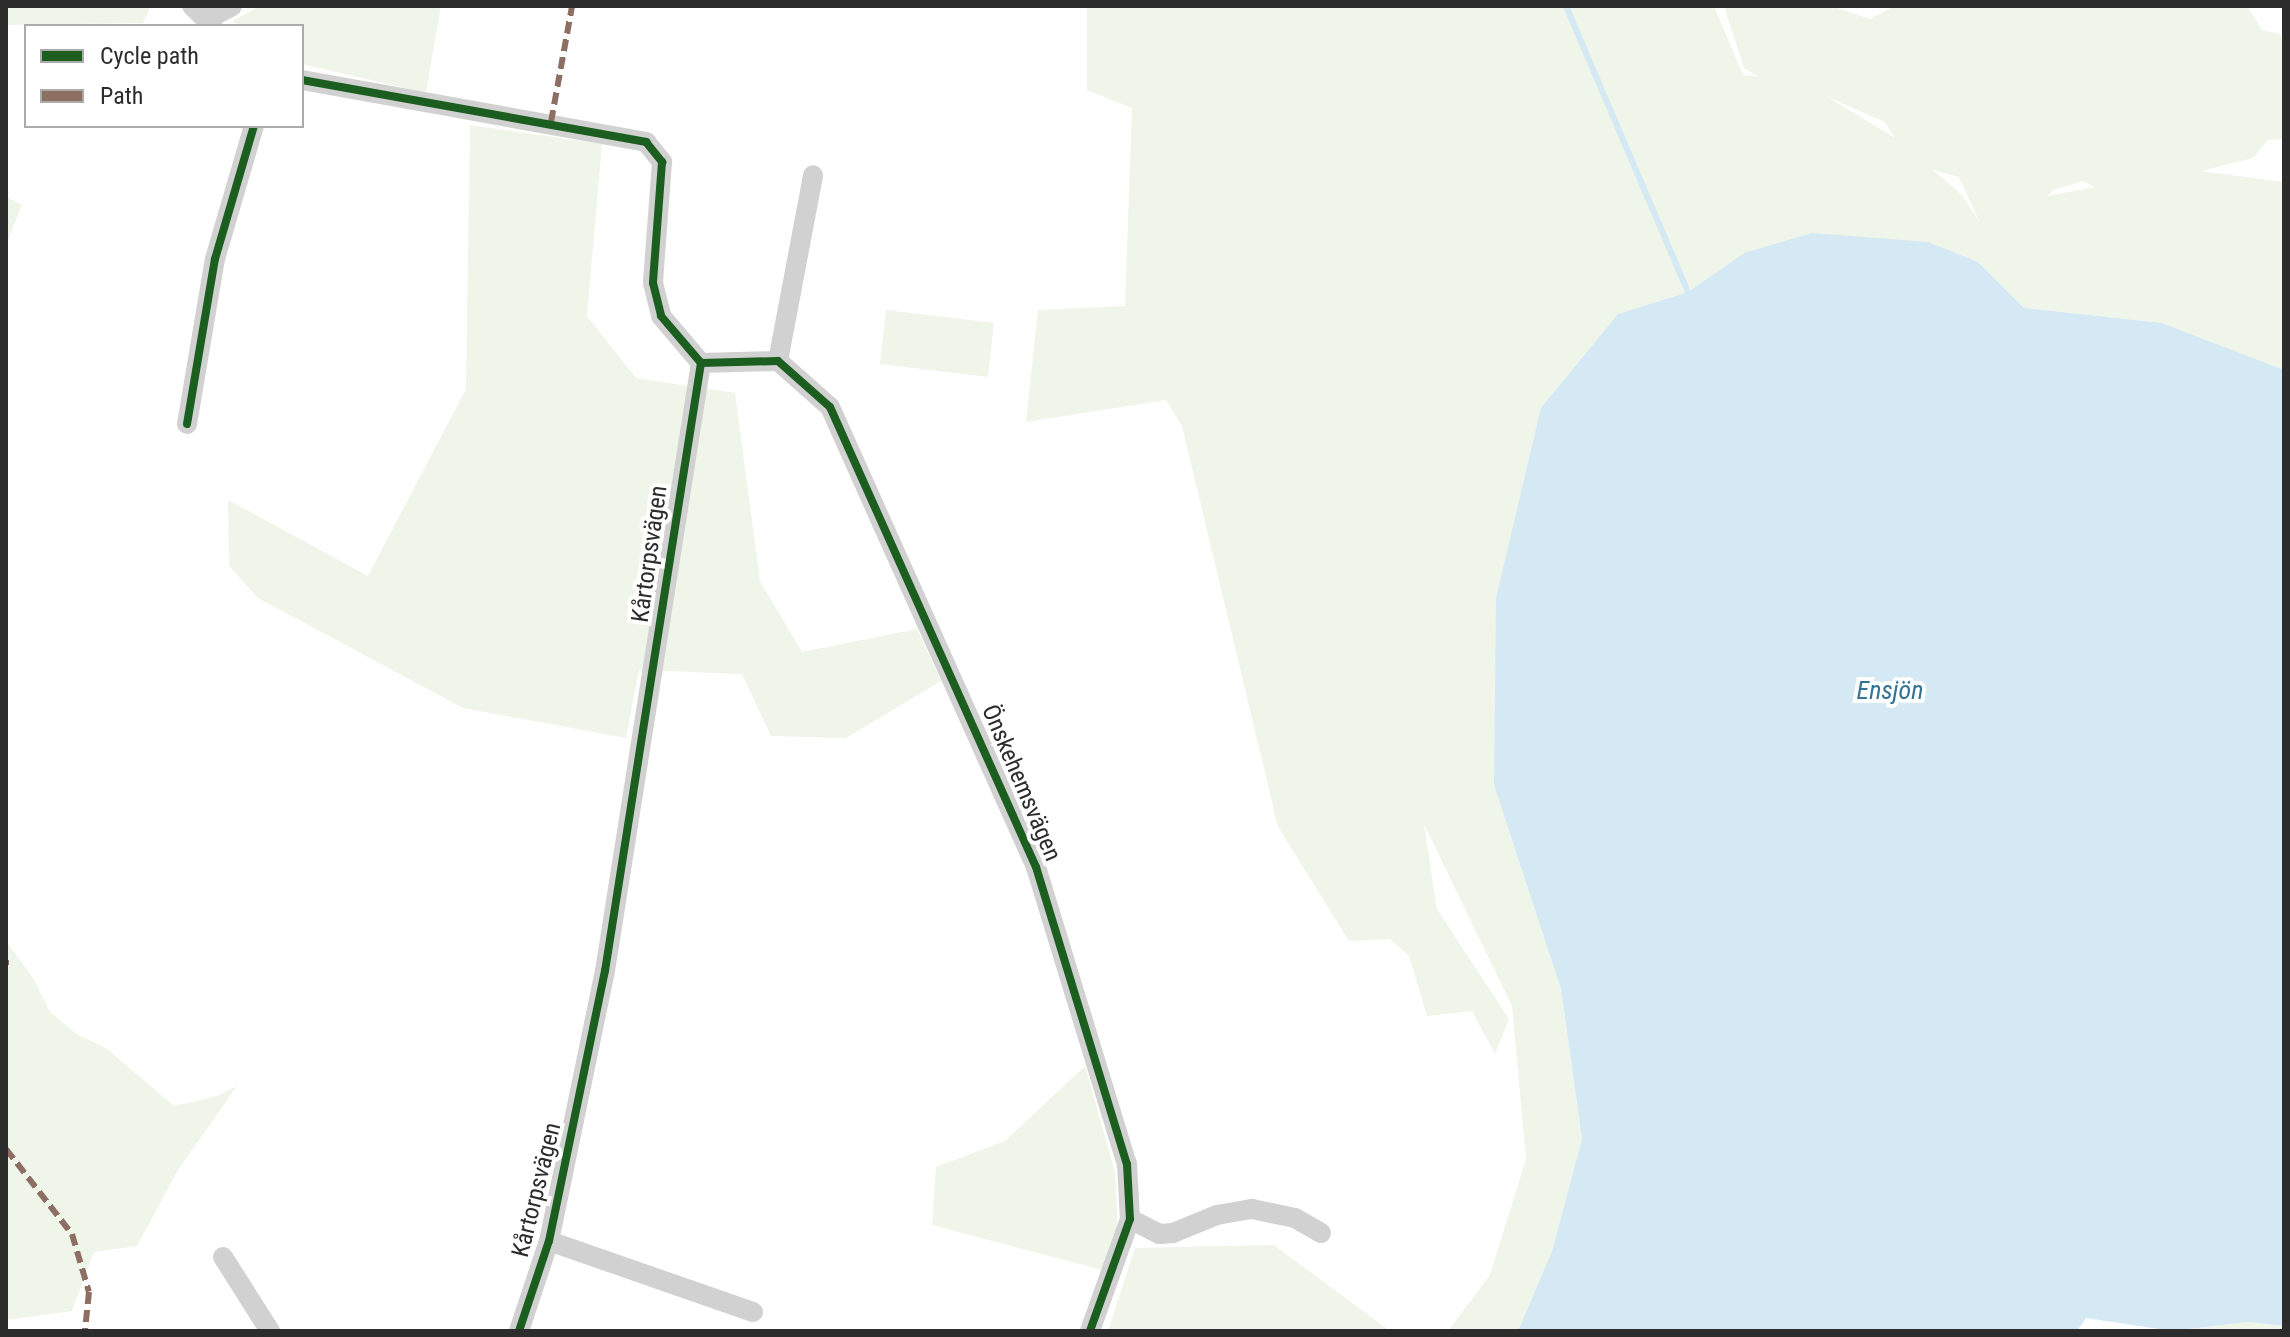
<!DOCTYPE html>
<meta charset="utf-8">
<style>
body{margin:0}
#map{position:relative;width:2290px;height:1337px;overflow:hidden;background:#fff;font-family:"Roboto Condensed",sans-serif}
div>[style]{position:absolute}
.green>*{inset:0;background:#f0f5ea}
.water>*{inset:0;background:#d4e9f3}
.stream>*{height:6px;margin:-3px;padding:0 3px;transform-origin:3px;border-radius:3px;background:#d4e9f3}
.minor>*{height:20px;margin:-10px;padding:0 10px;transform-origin:10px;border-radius:10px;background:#d1d1d1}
.quiet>*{height:6px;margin-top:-3px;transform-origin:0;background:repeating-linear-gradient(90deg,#8d6e63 0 12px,transparent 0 18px)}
.cycleway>*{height:8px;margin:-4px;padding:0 4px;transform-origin:4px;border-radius:4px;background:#1b5e20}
span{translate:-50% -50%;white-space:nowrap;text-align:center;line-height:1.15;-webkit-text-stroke:8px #fff;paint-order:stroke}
.street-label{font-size:24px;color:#2c2c2c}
.water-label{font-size:26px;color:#347395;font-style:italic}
.frame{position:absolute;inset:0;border:8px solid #2c2c2c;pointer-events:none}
.legend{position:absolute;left:24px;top:24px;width:280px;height:104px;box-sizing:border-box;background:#fff;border:2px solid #ababab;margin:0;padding:10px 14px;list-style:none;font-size:24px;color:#2c2c2c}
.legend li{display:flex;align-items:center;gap:16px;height:40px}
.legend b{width:40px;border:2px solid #ababab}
</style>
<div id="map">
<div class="green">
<div style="clip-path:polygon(6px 6px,151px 6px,143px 23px,6px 25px)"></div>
<div style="clip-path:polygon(260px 6px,441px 6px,426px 93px,302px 64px,302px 26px,238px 26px,232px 21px)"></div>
<div style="clip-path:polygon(evenodd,1087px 6px,1714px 6px,1743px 75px,1759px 77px,1744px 68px,1724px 6px,1831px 6px,1870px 19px,1895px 6px,2247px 6px,2262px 30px,2280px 34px,2284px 44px,2284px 139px,2268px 140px,2253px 158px,2201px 171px,2284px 182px,2284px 370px,2162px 323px,2024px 308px,1978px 262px,1744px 253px,1688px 292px,1618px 314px,1494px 784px,1561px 989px,1582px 1139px,1552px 1251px,1518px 1331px,1448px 1331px,1490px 1275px,1526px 1159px,1512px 1006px,1424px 824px,1437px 909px,1509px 1019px,1495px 1054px,1472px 1011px,1427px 1016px,1409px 956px,1390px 939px,1349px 941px,1278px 827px,1182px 426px,1166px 400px,1026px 422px,1038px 310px,1125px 306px,1132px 108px,1087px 90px,1087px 6px,1826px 96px,1885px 122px,1895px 138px,1826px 96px,1087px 6px,1933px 170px,1959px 177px,1980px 223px,1962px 195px,1933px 170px,1087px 6px,2083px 181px,2094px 187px,2048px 196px,2053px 190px,2083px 181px)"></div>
<div style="clip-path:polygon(470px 125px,602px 144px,587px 316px,636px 378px,735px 393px,760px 581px,802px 652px,917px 629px,941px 681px,846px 738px,771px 736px,742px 674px,639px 670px,626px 738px,463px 708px,258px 598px,229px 566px,228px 500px,368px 576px,466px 389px)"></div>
<div style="clip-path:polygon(6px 197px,22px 205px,6px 245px)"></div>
<div style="clip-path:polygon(886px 310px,994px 323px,988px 377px,880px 364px)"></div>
<div style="clip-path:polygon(6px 941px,33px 978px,50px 1012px,78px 1035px,106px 1048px,174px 1106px,217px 1096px,237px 1086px,178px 1170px,137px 1246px,94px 1252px,72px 1311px,6px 1320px)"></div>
<div style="clip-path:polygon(1085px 1066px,1115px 1172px,1118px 1231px,1102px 1270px,932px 1225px,936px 1167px,1005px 1141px)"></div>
<div style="clip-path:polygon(1274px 1245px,1390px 1331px,1108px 1331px,1135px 1248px)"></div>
<div style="clip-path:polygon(2248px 1322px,2284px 1326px,2284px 1331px,2173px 1331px)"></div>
</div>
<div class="water">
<div style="clip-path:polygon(1812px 233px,1928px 242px,1978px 262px,2024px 308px,2162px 323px,2284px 370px,2284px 1326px,2248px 1322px,2172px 1331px,2086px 1318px,2077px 1331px,1518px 1331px,1552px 1251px,1582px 1139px,1561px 989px,1494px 785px,1496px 598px,1541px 408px,1618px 314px,1688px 292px,1744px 253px)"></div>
</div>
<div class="stream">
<div style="left:1566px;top:6px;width:311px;rotate:66.9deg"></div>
</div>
<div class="minor">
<div style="left:192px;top:6px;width:29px;rotate:44deg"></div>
<div style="left:207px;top:19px;width:28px;rotate:-27deg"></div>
<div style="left:302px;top:80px;width:350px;rotate:10.2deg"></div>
<div style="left:646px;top:142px;width:26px;rotate:51deg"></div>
<div style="left:662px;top:162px;width:121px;rotate:94.3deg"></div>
<div style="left:653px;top:283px;width:34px;rotate:76deg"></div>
<div style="left:661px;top:316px;width:62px;rotate:49.6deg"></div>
<div style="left:778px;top:361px;width:189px;rotate:-79.3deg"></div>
<div style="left:701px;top:363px;width:77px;rotate:-1.5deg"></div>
<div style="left:778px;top:361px;width:69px;rotate:41.5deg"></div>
<div style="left:830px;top:407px;width:504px;rotate:65.88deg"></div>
<div style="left:1036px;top:867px;width:311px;rotate:73deg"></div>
<div style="left:1127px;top:1164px;width:55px;rotate:86.9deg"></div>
<div style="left:1130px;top:1219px;width:119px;rotate:109.7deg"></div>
<div style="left:187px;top:424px;width:167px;rotate:-80.4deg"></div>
<div style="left:215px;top:259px;width:139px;rotate:-73.7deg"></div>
<div style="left:1130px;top:1219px;width:33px;rotate:27deg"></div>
<div style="left:1159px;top:1234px;width:14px;rotate:-4deg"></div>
<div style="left:1173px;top:1233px;width:48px;rotate:-22.2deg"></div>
<div style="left:1217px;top:1215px;width:36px;rotate:-10deg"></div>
<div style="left:1252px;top:1209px;width:44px;rotate:11.8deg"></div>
<div style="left:1295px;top:1218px;width:30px;rotate:30deg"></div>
<div style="left:549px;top:1241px;width:216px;rotate:19.2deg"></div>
<div style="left:223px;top:1257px;width:88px;rotate:57.6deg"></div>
<div style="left:519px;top:1331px;width:95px;rotate:-71.6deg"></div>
<div style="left:549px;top:1241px;width:276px;rotate:-78.3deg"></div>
<div style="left:605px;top:971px;width:616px;rotate:-81.03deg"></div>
</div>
<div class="quiet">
<div style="left:551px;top:122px;width:118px;rotate:-79.7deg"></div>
<div style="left:6px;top:960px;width:5px;rotate:90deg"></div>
<div style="left:6px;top:1149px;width:108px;rotate:52.2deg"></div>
<div style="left:72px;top:1234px;width:60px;rotate:73.7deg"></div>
<div style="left:89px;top:1292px;width:39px;rotate:96deg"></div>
</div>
<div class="cycleway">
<div style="left:302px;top:80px;width:350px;rotate:10.2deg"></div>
<div style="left:646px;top:142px;width:26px;rotate:51deg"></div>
<div style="left:662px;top:162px;width:121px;rotate:94.3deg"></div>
<div style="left:653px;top:283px;width:34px;rotate:76deg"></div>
<div style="left:661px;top:316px;width:62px;rotate:49.6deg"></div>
<div style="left:701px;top:363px;width:77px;rotate:-1.5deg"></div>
<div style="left:778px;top:361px;width:69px;rotate:41.5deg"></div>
<div style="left:830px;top:407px;width:504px;rotate:65.88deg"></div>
<div style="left:1036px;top:867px;width:311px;rotate:73deg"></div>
<div style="left:1127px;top:1164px;width:55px;rotate:86.9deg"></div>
<div style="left:1130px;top:1219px;width:119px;rotate:109.7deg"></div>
<div style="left:187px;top:424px;width:167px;rotate:-80.4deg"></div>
<div style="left:215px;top:259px;width:139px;rotate:-73.7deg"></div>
<div style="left:519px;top:1331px;width:95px;rotate:-71.6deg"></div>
<div style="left:549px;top:1241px;width:276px;rotate:-78.3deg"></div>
<div style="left:605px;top:971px;width:616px;rotate:-81.03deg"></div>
</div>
<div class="street-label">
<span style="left:650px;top:554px;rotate:-82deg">Kårtorpsvägen</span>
<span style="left:1021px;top:783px;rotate:67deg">Önskehemsvägen</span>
<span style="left:537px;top:1190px;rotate:-76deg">Kårtorpsvägen</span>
</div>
<div class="water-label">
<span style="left:1890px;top:691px">Ensjön</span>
</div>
<div class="frame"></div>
<ul class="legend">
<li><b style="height:10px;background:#1b5e20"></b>Cycle path</li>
<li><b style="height:10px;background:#8d6e63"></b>Path</li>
</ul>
</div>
